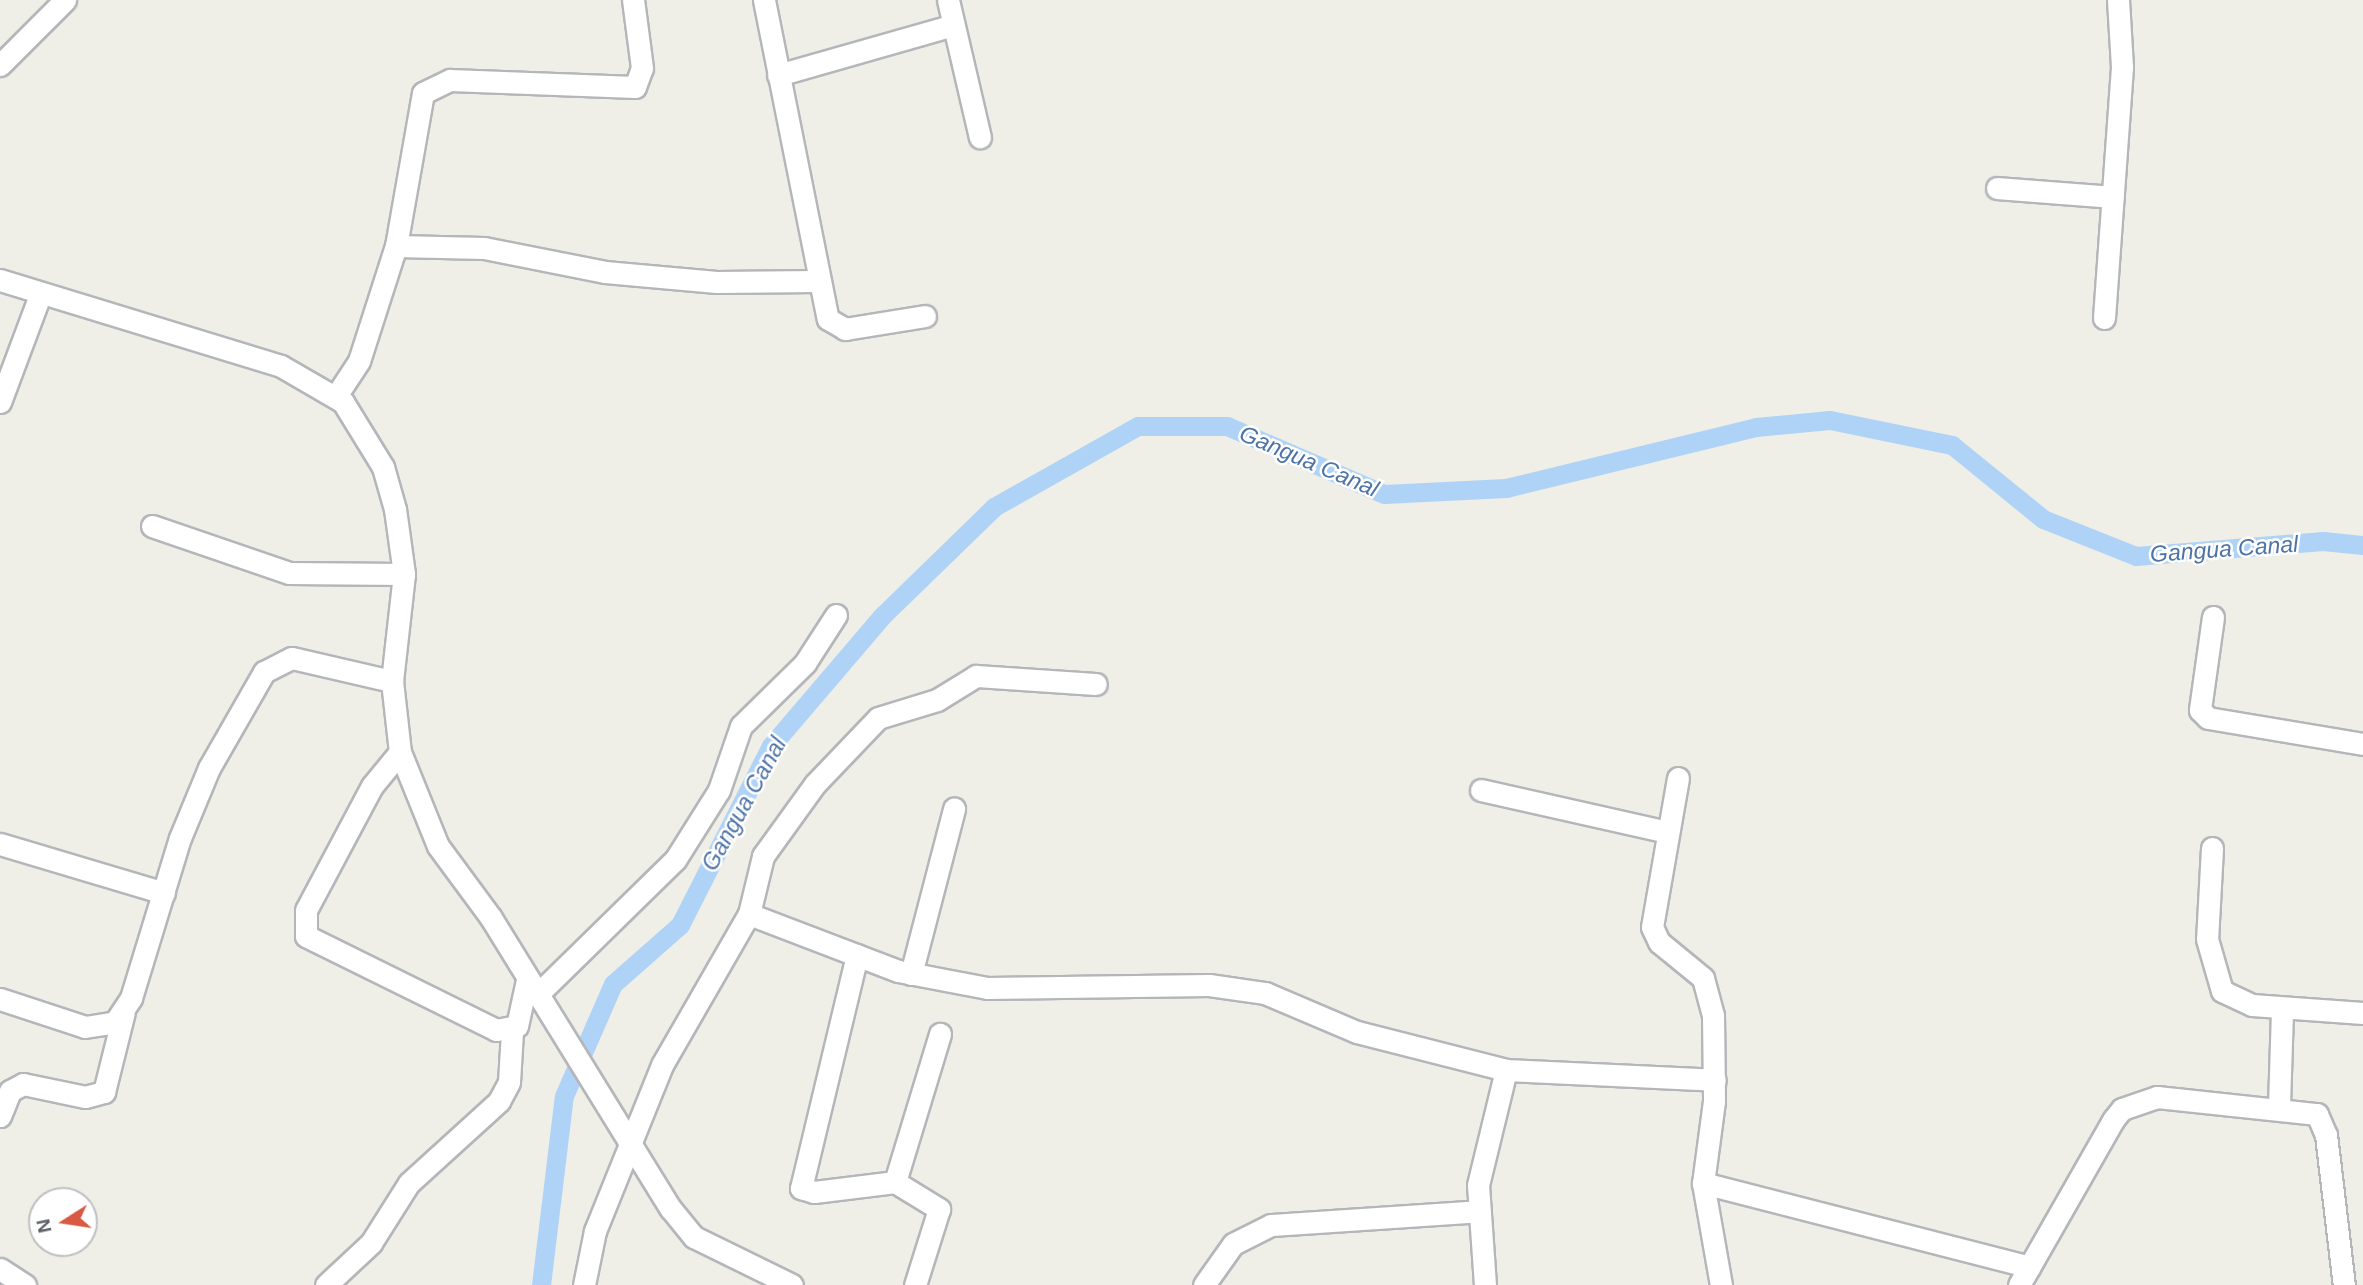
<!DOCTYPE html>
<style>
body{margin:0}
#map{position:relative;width:2363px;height:1285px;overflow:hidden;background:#efeee7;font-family:Helvetica,sans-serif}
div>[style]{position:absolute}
.canal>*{height:19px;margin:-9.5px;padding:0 9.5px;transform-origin:9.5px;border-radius:9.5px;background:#afd3f6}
.roads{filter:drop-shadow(2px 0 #b4b6ba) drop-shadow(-2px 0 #b4b6ba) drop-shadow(0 2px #b4b6ba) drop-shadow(0 -2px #b4b6ba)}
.minor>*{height:21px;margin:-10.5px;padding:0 10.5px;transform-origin:10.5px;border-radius:10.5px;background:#fff}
span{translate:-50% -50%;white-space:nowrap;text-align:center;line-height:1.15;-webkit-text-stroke:5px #fff;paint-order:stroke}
.water-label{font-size:23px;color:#4d73a7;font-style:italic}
.north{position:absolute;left:28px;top:1187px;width:70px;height:70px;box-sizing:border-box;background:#fff;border:2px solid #bfc0c1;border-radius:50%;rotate:258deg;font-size:19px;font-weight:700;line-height:28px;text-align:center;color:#5e6165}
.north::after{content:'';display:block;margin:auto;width:24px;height:32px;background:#d85944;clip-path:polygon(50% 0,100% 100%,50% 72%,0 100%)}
</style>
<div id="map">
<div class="canal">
<div style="left:541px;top:1285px;width:190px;rotate:-83.1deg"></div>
<div style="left:564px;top:1096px;width:122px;rotate:-66.4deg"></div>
<div style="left:613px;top:984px;width:89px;rotate:-41.4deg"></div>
<div style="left:680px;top:925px;width:201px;rotate:-63.1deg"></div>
<div style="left:771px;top:746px;width:170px;rotate:-49.5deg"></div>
<div style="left:881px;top:617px;width:158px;rotate:-44.2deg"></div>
<div style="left:994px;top:507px;width:165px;rotate:-29.4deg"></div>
<div style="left:1138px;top:426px;width:89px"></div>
<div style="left:1227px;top:426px;width:171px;rotate:23.4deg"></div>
<div style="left:1384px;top:494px;width:122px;rotate:-2.8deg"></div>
<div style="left:1506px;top:488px;width:257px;rotate:-13.7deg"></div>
<div style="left:1756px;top:427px;width:74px;rotate:-5.4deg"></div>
<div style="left:1830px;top:420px;width:125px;rotate:11.6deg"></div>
<div style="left:1952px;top:445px;width:117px;rotate:39.1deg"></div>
<div style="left:2043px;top:519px;width:100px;rotate:21.7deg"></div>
<div style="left:2136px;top:556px;width:188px;rotate:-4.6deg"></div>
<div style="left:2323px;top:541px;width:40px;rotate:5.7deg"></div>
</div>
<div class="roads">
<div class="minor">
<div style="left:764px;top:0;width:325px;rotate:78.7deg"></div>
<div style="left:828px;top:319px;width:20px;rotate:30deg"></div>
<div style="left:845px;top:329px;width:81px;rotate:-9.2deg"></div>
<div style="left:948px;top:0;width:141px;rotate:76.9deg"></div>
<div style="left:0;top:65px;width:92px;rotate:-45deg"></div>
<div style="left:778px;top:75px;width:182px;rotate:-15.9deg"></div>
<div style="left:1997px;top:188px;width:116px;rotate:4.4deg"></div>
<div style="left:396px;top:246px;width:88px;rotate:1.3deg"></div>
<div style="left:484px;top:248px;width:123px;rotate:11.2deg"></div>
<div style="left:605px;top:272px;width:112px;rotate:5.1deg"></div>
<div style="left:717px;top:282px;width:100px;rotate:-0.6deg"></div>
<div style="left:0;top:280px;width:294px;rotate:17deg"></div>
<div style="left:281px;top:366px;width:72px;rotate:30.1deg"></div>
<div style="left:343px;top:402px;width:76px;rotate:58.4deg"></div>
<div style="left:383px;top:467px;width:44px;rotate:74.1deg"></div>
<div style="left:395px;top:509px;width:66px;rotate:82.1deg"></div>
<div style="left:404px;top:574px;width:108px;rotate:96.4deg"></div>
<div style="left:392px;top:681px;width:71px;rotate:83.6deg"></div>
<div style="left:400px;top:752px;width:101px;rotate:68deg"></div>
<div style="left:438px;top:846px;width:89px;rotate:53.6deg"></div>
<div style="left:491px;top:918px;width:342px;rotate:58.3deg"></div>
<div style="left:671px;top:1209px;width:36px;rotate:51deg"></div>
<div style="left:694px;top:1237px;width:109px;rotate:26.1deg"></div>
<div style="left:2104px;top:318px;width:252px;rotate:-85.9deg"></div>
<div style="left:2122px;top:67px;width:67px;rotate:-93.4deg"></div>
<div style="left:336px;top:396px;width:42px;rotate:-56.7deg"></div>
<div style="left:359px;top:361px;width:121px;rotate:-72.2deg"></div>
<div style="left:396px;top:246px;width:155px;rotate:-80deg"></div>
<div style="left:423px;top:93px;width:30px;rotate:-26deg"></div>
<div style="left:450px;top:80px;width:185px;rotate:2.2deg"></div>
<div style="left:635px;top:87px;width:20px;rotate:-70deg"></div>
<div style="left:642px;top:68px;width:69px;rotate:-97.5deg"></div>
<div style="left:0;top:402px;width:114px;rotate:-69.5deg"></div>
<div style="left:152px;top:526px;width:145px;rotate:18.9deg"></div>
<div style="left:289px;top:573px;width:115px;rotate:0.5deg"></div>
<div style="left:2213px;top:617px;width:94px;rotate:98deg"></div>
<div style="left:2200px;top:710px;width:11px;rotate:45deg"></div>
<div style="left:2208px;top:718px;width:157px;rotate:9.5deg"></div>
<div style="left:400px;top:752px;width:44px;rotate:129.5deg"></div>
<div style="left:372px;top:786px;width:140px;rotate:118deg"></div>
<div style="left:306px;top:910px;width:26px;rotate:90deg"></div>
<div style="left:306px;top:936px;width:212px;rotate:26.3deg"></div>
<div style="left:496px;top:1030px;width:21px;rotate:-11deg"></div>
<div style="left:517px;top:1026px;width:47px;rotate:-77.7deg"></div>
<div style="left:1678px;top:778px;width:151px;rotate:99.9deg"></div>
<div style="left:1652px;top:927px;width:17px;rotate:65deg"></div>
<div style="left:1659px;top:942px;width:57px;rotate:39.3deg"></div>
<div style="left:1703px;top:978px;width:38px;rotate:75deg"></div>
<div style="left:1713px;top:1015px;width:86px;rotate:89.3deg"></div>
<div style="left:1714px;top:1101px;width:83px;rotate:97.6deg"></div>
<div style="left:1703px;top:1183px;width:104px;rotate:80deg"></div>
<div style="left:1481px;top:790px;width:191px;rotate:12.7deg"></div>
<div style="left:0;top:844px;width:171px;rotate:16.6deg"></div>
<div style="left:2212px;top:848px;width:91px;rotate:93.1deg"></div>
<div style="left:2207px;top:939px;width:54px;rotate:73.9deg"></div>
<div style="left:2222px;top:991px;width:33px;rotate:25deg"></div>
<div style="left:2252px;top:1005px;width:111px;rotate:4.1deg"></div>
<div style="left:749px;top:914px;width:160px;rotate:20.9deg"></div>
<div style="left:898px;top:971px;width:91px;rotate:10.8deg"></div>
<div style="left:987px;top:988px;width:222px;rotate:-0.8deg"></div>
<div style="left:1209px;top:985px;width:57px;rotate:8.1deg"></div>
<div style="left:1265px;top:993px;width:100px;rotate:23deg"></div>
<div style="left:1357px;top:1032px;width:154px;rotate:14.3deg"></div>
<div style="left:1506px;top:1070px;width:209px;rotate:2.7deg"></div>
<div style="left:857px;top:955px;width:240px;rotate:103.5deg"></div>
<div style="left:801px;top:1188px;width:14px;rotate:17deg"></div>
<div style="left:814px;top:1192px;width:82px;rotate:-7deg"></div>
<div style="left:895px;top:1182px;width:52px;rotate:31.5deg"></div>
<div style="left:939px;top:1209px;width:80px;rotate:107.5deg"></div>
<div style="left:911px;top:974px;width:171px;rotate:-75.4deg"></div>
<div style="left:537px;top:995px;width:193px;rotate:-44.4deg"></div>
<div style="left:675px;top:860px;width:83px;rotate:-57.8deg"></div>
<div style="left:719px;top:790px;width:68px;rotate:-71deg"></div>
<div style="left:741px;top:726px;width:90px;rotate:-44.5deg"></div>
<div style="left:805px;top:663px;width:57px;rotate:-57.1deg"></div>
<div style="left:0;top:999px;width:89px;rotate:18.2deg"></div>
<div style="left:85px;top:1027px;width:30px;rotate:-9deg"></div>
<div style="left:115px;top:1022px;width:29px;rotate:-56deg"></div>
<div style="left:131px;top:998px;width:167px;rotate:-73deg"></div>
<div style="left:180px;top:838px;width:76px;rotate:-67.5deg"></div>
<div style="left:209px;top:768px;width:111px;rotate:-60.2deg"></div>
<div style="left:264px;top:672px;width:31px;rotate:-27deg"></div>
<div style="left:292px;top:658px;width:103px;rotate:13deg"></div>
<div style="left:2279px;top:1106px;width:97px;rotate:-88.2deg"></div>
<div style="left:0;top:1116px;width:27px;rotate:-68deg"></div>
<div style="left:10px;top:1091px;width:15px;rotate:-28deg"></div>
<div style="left:23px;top:1084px;width:63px;rotate:11.8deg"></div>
<div style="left:85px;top:1097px;width:20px;rotate:-15deg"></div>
<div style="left:104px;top:1092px;width:82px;rotate:-76deg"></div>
<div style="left:895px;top:1182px;width:155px;rotate:-73.1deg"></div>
<div style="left:1703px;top:1183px;width:337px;rotate:14.4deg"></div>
<div style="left:0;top:1269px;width:30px;rotate:33deg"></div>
<div style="left:326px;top:1285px;width:62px;rotate:-43deg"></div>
<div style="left:371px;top:1243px;width:71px;rotate:-57.7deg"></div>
<div style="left:409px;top:1183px;width:122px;rotate:-42.3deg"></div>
<div style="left:499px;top:1101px;width:21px;rotate:-62deg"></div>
<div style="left:509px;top:1082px;width:51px;rotate:-86.6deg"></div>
<div style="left:584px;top:1285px;width:55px;rotate:-78.5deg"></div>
<div style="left:595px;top:1231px;width:179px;rotate:-68deg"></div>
<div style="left:662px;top:1065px;width:174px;rotate:-60.1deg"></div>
<div style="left:749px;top:914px;width:60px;rotate:-76.4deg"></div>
<div style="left:763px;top:856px;width:89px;rotate:-54.2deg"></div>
<div style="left:815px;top:784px;width:91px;rotate:-46.3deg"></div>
<div style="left:878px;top:718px;width:62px;rotate:-17deg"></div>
<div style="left:937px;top:700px;width:46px;rotate:-31.6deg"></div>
<div style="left:976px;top:676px;width:120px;rotate:3.8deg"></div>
<div style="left:1204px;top:1285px;width:50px;rotate:-54.7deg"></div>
<div style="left:1233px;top:1244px;width:42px;rotate:-26.6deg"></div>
<div style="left:1271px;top:1225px;width:209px;rotate:-3.8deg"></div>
<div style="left:1485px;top:1285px;width:100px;rotate:-94deg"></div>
<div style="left:1478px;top:1185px;width:118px;rotate:-76.3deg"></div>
<div style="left:2019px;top:1285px;width:190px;rotate:-60.3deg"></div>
<div style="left:2113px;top:1120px;width:14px;rotate:-51deg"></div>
<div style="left:2122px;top:1109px;width:37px;rotate:-19deg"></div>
<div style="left:2157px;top:1097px;width:161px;rotate:6.1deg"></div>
<div style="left:2317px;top:1114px;width:23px;rotate:67deg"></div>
<div style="left:2326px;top:1135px;width:151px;rotate:83.2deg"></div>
</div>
</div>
<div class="water-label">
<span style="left:1309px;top:461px;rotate:23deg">Gangua Canal</span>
<span style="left:2224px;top:549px;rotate:-4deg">Gangua Canal</span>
<span style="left:744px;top:804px;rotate:-61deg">Gangua Canal</span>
</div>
<div class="north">N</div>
</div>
